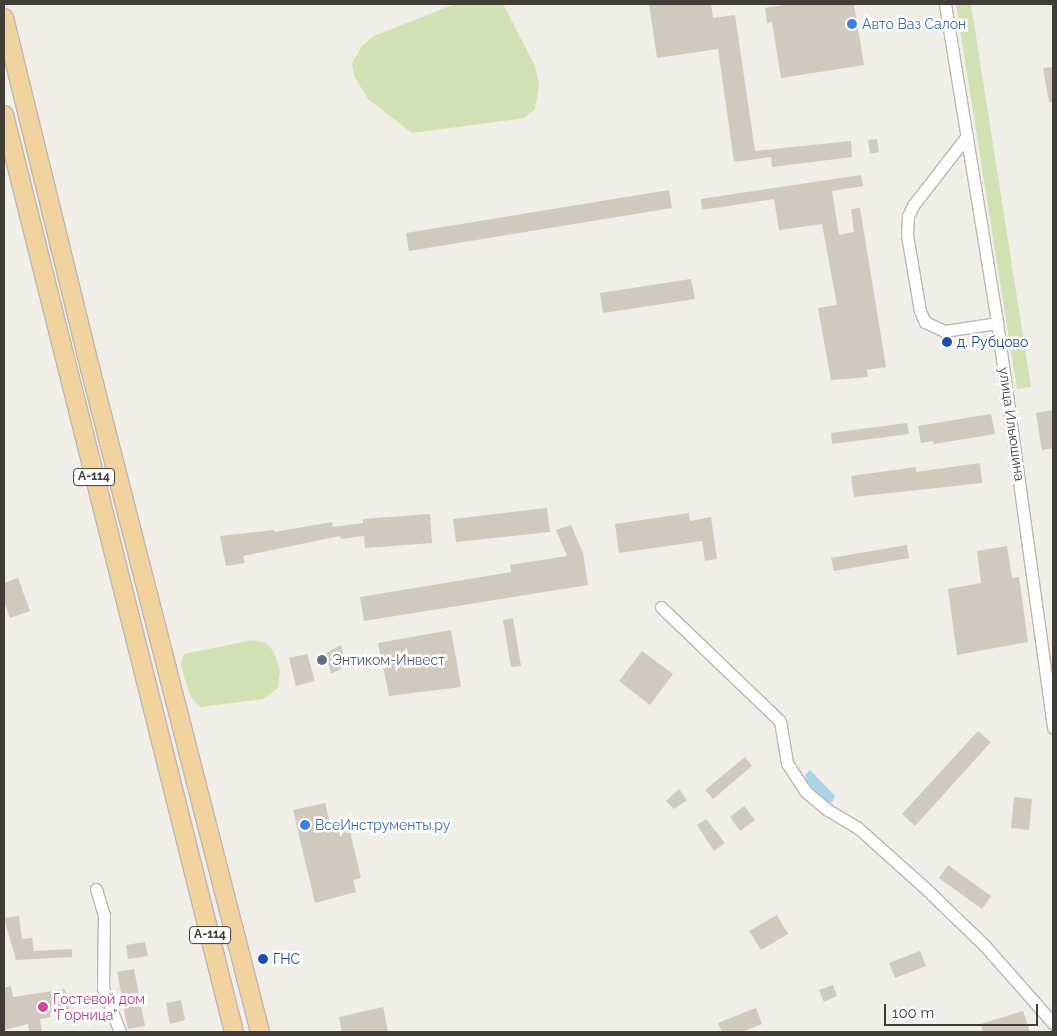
<!DOCTYPE html>
<meta charset="utf-8">
<style>
body{margin:0}
#map{position:relative;width:1057px;height:1036px;overflow:hidden;background:#f1ede7;font-family:Raleway,sans-serif}
div>[style]{position:absolute}
.green>*{inset:0;background:#d1e1b4}
.water>*{inset:0;background:#aad4e7}
.building>*{inset:0;background:#d1c8be}
.roads{filter:drop-shadow(1px 0 #bfb7ae) drop-shadow(-1px 0 #bfb7ae) drop-shadow(0 1px #bfb7ae) drop-shadow(0 -1px #bfb7ae)}
.minor>*{height:11px;margin:-5.5px;padding:0 5.5px;transform-origin:5.5px;border-radius:5.5px;background:#fff}
.primary>*{height:18px;margin:-9px;padding:0 9px;transform-origin:9px;border-radius:9px;background:#f2d39f}
.dots>*{width:14px;height:14px;translate:-50% -50%;box-sizing:border-box;border:2px solid #fff;border-radius:50%}
span{translate:-50% -50%;white-space:nowrap;text-align:center;line-height:1.15;-webkit-text-stroke:5px #fff;paint-order:stroke}
.shield-label span{padding:1px 4px;background:#fff;border:1px solid;border-radius:4px;-webkit-text-stroke-width:0}
.shield-label{font-size:12px;color:#433d37;font-weight:700}
.shop-label{font-size:14px;color:#366cbe}
.left{translate:0 -50%;text-align:left}
.transit-label{font-size:14px;color:#164399}
.street-label{font-size:14px;color:#433d37}
.service-label{font-size:14px;color:#4e5e75}
.hotel-label{font-size:14px;color:#b23c85}
.frame{position:absolute;inset:0;border:5px solid #433d37;pointer-events:none}
.scale{position:absolute;left:884px;top:1004px;width:154px;height:22px;box-sizing:border-box;border:2px solid #433d37;border-top:0;padding-left:6px;font-size:15px;line-height:18px;white-space:nowrap;color:#433d37;-webkit-text-stroke:4px #fff;paint-order:stroke}
</style>
<div id="map">
<div class="green">
<div style="clip-path:polygon(455px 4px,503px 4px,535px 66px,539px 85px,535px 109px,524px 118px,412px 133px,368px 99px,354px 76px,352px 63px,362px 46px,374px 36px)"></div>
<div style="clip-path:polygon(956px 4px,971px 4px,1031px 387px,1017px 389px)"></div>
<div style="clip-path:polygon(253px 640px,266px 643px,274px 652px,280px 670px,278px 688px,263px 699px,200px 707px,191px 697px,184px 677px,181px 664px,184px 654px)"></div>
</div>
<div class="water">
<div style="clip-path:polygon(810px 770px,835px 796px,832px 803px,824px 802px,807px 782px,805px 775px)"></div>
</div>
<div class="building">
<div style="clip-path:polygon(649px 4px,711px 4px,713px 18px,735px 15px,755px 151px,851px 141px,852px 157px,772px 167px,771px 157px,734px 162px,718px 49px,657px 58px)"></div>
<div style="clip-path:polygon(789px 4px,854px 4px,864px 65px,781px 78px,772px 22px,767px 23px,765px 8px)"></div>
<div style="clip-path:polygon(1053px 67px,1053px 102px,1049px 102px,1043px 68px)"></div>
<div style="clip-path:polygon(877px 139px,879px 152px,870px 154px,868px 140px)"></div>
<div style="clip-path:polygon(861px 175px,863px 186px,832px 191px,839px 235px,854px 232px,851px 209px,860px 208px,886px 367px,867px 370px,868px 377px,831px 380px,818px 308px,837px 305px,822px 224px,779px 230px,774px 199px,702px 210px,701px 199px)"></div>
<div style="clip-path:polygon(669px 190px,672px 208px,409px 251px,406px 233px)"></div>
<div style="clip-path:polygon(691px 279px,695px 299px,603px 313px,600px 293px)"></div>
<div style="clip-path:polygon(1053px 410px,1053px 448px,1042px 450px,1036px 413px)"></div>
<div style="clip-path:polygon(991px 414px,995px 434px,934px 444px,933px 441px,921px 443px,918px 426px)"></div>
<div style="clip-path:polygon(907px 423px,909px 434px,832px 444px,831px 433px)"></div>
<div style="clip-path:polygon(980px 463px,982px 483px,854px 497px,851px 476px,916px 467px,916px 472px)"></div>
<div style="clip-path:polygon(547px 508px,550px 532px,456px 542px,453px 519px)"></div>
<div style="clip-path:polygon(689px 513px,690px 521px,711px 517px,717px 559px,705px 561px,702px 541px,619px 553px,615px 524px)"></div>
<div style="clip-path:polygon(430px 514px,432px 543px,365px 548px,364px 536px,341px 539px,340px 536px,243px 556px,245px 563px,226px 566px,220px 536px,274px 530px,275px 532px,332px 522px,333px 527px,363px 523px,363px 519px)"></div>
<div style="clip-path:polygon(571px 525px,583px 553px,588px 585px,364px 621px,360px 597px,511px 572px,510px 565px,567px 556px,556px 530px)"></div>
<div style="clip-path:polygon(907px 545px,909px 558px,834px 571px,831px 558px)"></div>
<div style="clip-path:polygon(1007px 546px,1012px 578px,1019px 577px,1028px 642px,957px 655px,948px 589px,981px 583px,977px 551px)"></div>
<div style="clip-path:polygon(18px 578px,30px 611px,10px 618px,4px 601px,4px 583px)"></div>
<div style="clip-path:polygon(513px 618px,521px 666px,511px 667px,503px 620px)"></div>
<div style="clip-path:polygon(451px 630px,461px 687px,389px 696px,378px 643px)"></div>
<div style="clip-path:polygon(341px 645px,346px 666px,331px 674px,326px 653px)"></div>
<div style="clip-path:polygon(642px 651px,673px 674px,650px 705px,619px 681px)"></div>
<div style="clip-path:polygon(307px 654px,315px 681px,296px 686px,289px 658px)"></div>
<div style="clip-path:polygon(978px 731px,991px 742px,915px 826px,902px 814px)"></div>
<div style="clip-path:polygon(745px 757px,752px 766px,713px 799px,705px 790px)"></div>
<div style="clip-path:polygon(679px 789px,687px 800px,674px 809px,666px 801px)"></div>
<div style="clip-path:polygon(1014px 797px,1032px 799px,1029px 830px,1011px 828px)"></div>
<div style="clip-path:polygon(325px 803px,332px 831px,349px 827px,361px 878px,353px 880px,356px 892px,315px 903px,293px 810px)"></div>
<div style="clip-path:polygon(744px 806px,755px 820px,740px 831px,730px 817px)"></div>
<div style="clip-path:polygon(706px 819px,725px 843px,714px 851px,697px 825px)"></div>
<div style="clip-path:polygon(948px 865px,991px 896px,982px 909px,939px 878px)"></div>
<div style="clip-path:polygon(777px 915px,788px 934px,761px 950px,749px 931px)"></div>
<div style="clip-path:polygon(19px 916px,22px 939px,32px 938px,34px 951px,72px 949px,72px 957px,16px 960px,4px 918px)"></div>
<div style="clip-path:polygon(145px 942px,148px 956px,128px 959px,126px 945px)"></div>
<div style="clip-path:polygon(920px 951px,926px 966px,895px 978px,889px 963px)"></div>
<div style="clip-path:polygon(134px 969px,145px 1026px,128px 1029px,117px 972px)"></div>
<div style="clip-path:polygon(833px 985px,837px 996px,824px 1002px,819px 990px)"></div>
<div style="clip-path:polygon(11px 986px,13px 997px,65px 989px,69px 1010px,50px 1013px,51px 1017px,40px 1019px,42px 1032px,29px 1032px,28px 1024px,4px 1030px,4px 988px)"></div>
<div style="clip-path:polygon(181px 1000px,185px 1020px,170px 1024px,166px 1003px)"></div>
<div style="clip-path:polygon(383px 1007px,388px 1032px,342px 1032px,339px 1017px)"></div>
<div style="clip-path:polygon(756px 1008px,762px 1024px,741px 1032px,722px 1032px,718px 1023px)"></div>
<div style="clip-path:polygon(1023px 1011px,1030px 1032px,983px 1032px,981px 1024px)"></div>
</div>
<div class="roads">
<div class="minor">
<div style="left:945px;top:4px;width:323px;rotate:80.7deg"></div>
<div style="left:997px;top:323px;width:408px;rotate:82.1deg"></div>
<div style="left:967px;top:136px;width:86px;rotate:127.9deg"></div>
<div style="left:914px;top:204px;width:13px;rotate:117deg"></div>
<div style="left:908px;top:216px;width:19px;rotate:93deg"></div>
<div style="left:907px;top:235px;width:77px;rotate:80.3deg"></div>
<div style="left:920px;top:311px;width:12px;rotate:66deg"></div>
<div style="left:925px;top:322px;width:21px;rotate:25deg"></div>
<div style="left:944px;top:331px;width:54px;rotate:-8.6deg"></div>
<div style="left:661px;top:607px;width:165px;rotate:43.8deg"></div>
<div style="left:780px;top:721px;width:43px;rotate:80.5deg"></div>
<div style="left:787px;top:763px;width:33px;rotate:57deg"></div>
<div style="left:805px;top:791px;width:30px;rotate:40deg"></div>
<div style="left:828px;top:810px;width:35px;rotate:31deg"></div>
<div style="left:858px;top:828px;width:89px;rotate:41.8deg"></div>
<div style="left:924px;top:887px;width:85px;rotate:44deg"></div>
<div style="left:985px;top:946px;width:103px;rotate:48.6deg"></div>
<div style="left:96px;top:889px;width:27px;rotate:73deg"></div>
<div style="left:104px;top:915px;width:73px;rotate:90.8deg"></div>
<div style="left:103px;top:988px;width:47px;rotate:68.9deg"></div>
</div>
<div class="primary">
<div style="left:4px;top:18px;width:360px;rotate:76.2deg"></div>
<div style="left:90px;top:368px;width:685px;rotate:75.64deg"></div>
<div style="left:4px;top:115px;width:945px;rotate:75.92deg"></div>
</div>
</div>
<div class="dots">
<div style="left:852px;top:24px;background:#3f7fe0"></div>
<div style="left:947px;top:342px;background:#1a4fb4"></div>
<div style="left:322px;top:660px;background:#5c6f8a"></div>
<div style="left:305px;top:825px;background:#3f7fe0"></div>
<div style="left:263px;top:959px;background:#1a4fb4"></div>
<div style="left:43px;top:1007px;background:#d1479c"></div>
</div>
<div class="shield-label">
<span style="left:94px;top:477px">А-114</span>
<span style="left:210px;top:935px">А-114</span>
</div>
<div class="shop-label">
<span class="left" style="left:862px;top:24px">Авто Ваз Салон</span>
<span class="left" style="left:315px;top:825px">ВсеИнструменты.ру</span>
</div>
<div class="transit-label">
<span class="left" style="left:957px;top:342px">д. Рубцово</span>
<span class="left" style="left:273px;top:959px">ГНС</span>
</div>
<div class="street-label">
<span style="left:1012px;top:424px;rotate:82deg">улица Ильюшина</span>
</div>
<div class="service-label">
<span class="left" style="left:332px;top:660px">Энтиком-Инвест</span>
</div>
<div class="hotel-label">
<span class="left" style="left:53px;top:1007px">Гостевой дом<br>"Горница"</span>
</div>
<div class="frame"></div>
<div class="scale">100 m</div>
</div>
